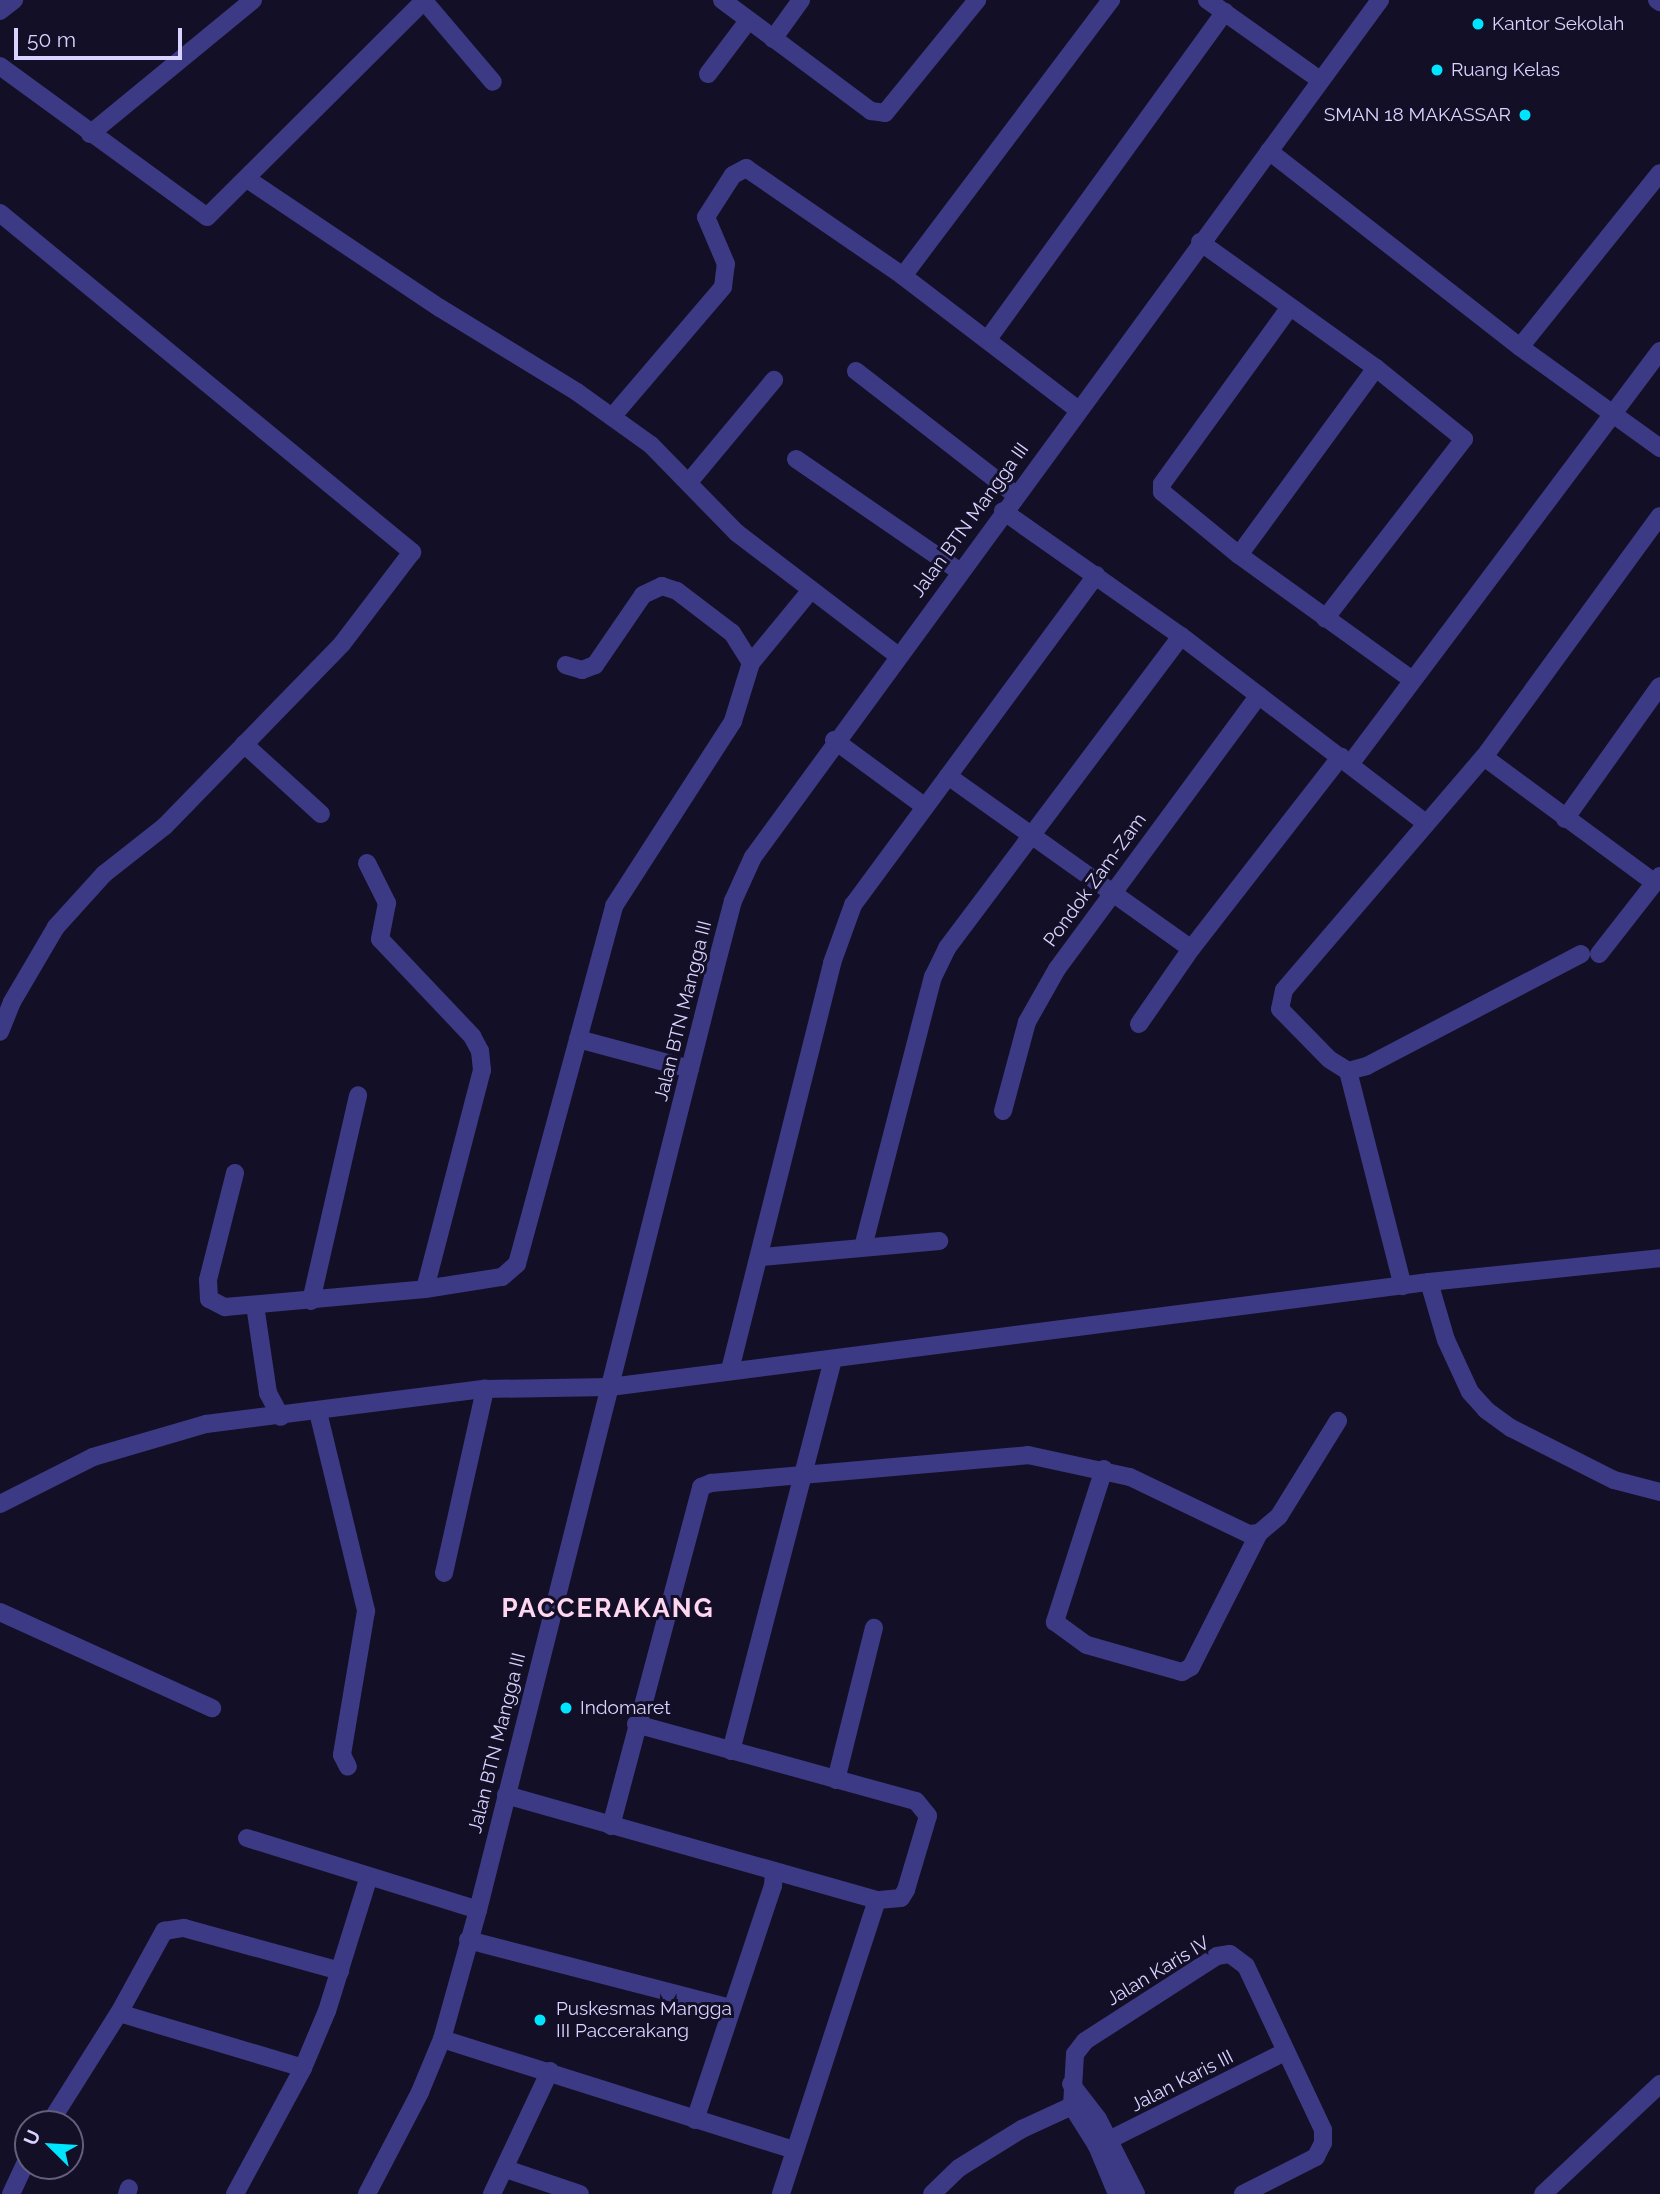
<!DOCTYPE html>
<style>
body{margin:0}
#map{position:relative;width:1660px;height:2194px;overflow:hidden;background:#130f26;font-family:Raleway,sans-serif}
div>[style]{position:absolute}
.minor>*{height:18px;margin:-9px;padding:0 9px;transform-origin:9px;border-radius:9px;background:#3d3a85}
.dots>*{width:19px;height:19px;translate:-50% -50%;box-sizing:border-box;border:4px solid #130f26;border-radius:50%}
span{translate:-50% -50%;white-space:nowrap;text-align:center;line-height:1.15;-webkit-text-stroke:6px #130f26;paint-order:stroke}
.poi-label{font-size:19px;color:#d9d4ff}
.left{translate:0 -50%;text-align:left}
.right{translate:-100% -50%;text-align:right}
.street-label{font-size:19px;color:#d9d4ff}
.district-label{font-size:26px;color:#ffd6f0;font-weight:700;letter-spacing:2px}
.north{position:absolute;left:14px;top:2110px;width:70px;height:70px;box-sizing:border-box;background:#130f26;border:2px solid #625e7d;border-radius:50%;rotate:294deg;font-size:19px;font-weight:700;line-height:28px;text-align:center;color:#d9d4ff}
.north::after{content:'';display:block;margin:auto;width:24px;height:32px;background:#00e5ff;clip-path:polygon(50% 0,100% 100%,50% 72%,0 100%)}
.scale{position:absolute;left:14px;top:28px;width:168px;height:32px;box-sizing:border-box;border:4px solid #d9d4ff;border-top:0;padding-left:9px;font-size:21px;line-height:24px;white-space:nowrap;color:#d9d4ff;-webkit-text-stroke:5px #130f26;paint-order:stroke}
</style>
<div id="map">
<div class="minor">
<div style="left:722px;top:0;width:186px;rotate:36.7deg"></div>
<div style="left:871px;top:111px;width:14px;rotate:8deg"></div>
<div style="left:885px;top:113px;width:146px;rotate:-50.8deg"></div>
<div style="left:1207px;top:0;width:138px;rotate:35.3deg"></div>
<div style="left:1657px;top:0;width:4px;rotate:34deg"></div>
<div style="left:424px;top:1px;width:106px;rotate:49.6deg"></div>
<div style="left:0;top:11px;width:18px;rotate:-38deg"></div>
<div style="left:773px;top:39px;width:48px;rotate:-54.3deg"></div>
<div style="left:0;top:66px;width:256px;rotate:36.1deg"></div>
<div style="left:207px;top:217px;width:308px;rotate:-44.9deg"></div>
<div style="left:708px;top:74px;width:66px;rotate:-53deg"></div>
<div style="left:90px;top:134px;width:211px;rotate:-39.4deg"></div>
<div style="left:1269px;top:151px;width:318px;rotate:38deg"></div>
<div style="left:1520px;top:347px;width:173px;rotate:35.8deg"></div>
<div style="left:247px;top:179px;width:232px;rotate:33.8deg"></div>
<div style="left:440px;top:308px;width:161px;rotate:31.5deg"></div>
<div style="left:577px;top:392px;width:91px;rotate:35.6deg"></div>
<div style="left:651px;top:445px;width:123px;rotate:45.7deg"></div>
<div style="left:737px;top:533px;width:201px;rotate:37.3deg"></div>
<div style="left:0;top:213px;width:534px;rotate:39.45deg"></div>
<div style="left:412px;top:552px;width:116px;rotate:127.3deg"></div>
<div style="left:342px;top:644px;width:254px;rotate:134.2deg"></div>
<div style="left:165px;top:826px;width:78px;rotate:141.8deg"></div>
<div style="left:104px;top:874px;width:72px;rotate:132.2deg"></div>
<div style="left:56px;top:927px;width:87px;rotate:120.4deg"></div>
<div style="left:12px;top:1002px;width:32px;rotate:112deg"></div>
<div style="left:1200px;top:242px;width:216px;rotate:35.6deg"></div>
<div style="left:1376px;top:368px;width:113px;rotate:38.9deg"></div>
<div style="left:1464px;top:439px;width:227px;rotate:127.7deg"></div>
<div style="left:903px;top:276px;width:346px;rotate:-53deg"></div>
<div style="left:1290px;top:307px;width:218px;rotate:125.9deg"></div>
<div style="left:1162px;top:484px;width:8px;rotate:90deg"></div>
<div style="left:1162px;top:492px;width:99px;rotate:39.3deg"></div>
<div style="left:1239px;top:555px;width:212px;rotate:35.8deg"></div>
<div style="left:988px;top:339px;width:404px;rotate:-54.1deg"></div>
<div style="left:1520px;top:347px;width:223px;rotate:-51.2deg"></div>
<div style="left:856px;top:371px;width:202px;rotate:37.8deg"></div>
<div style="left:612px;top:417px;width:171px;rotate:-49.5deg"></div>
<div style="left:723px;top:287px;width:23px;rotate:-83deg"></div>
<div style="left:726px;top:264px;width:51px;rotate:-113.1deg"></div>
<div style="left:706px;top:217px;width:50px;rotate:-57.3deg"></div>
<div style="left:733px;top:175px;width:15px;rotate:-28deg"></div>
<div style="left:746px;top:168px;width:191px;rotate:34.5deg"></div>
<div style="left:903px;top:276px;width:219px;rotate:37.4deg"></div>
<div style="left:796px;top:459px;width:198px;rotate:34.5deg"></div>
<div style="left:689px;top:482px;width:133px;rotate:-50.2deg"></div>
<div style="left:1003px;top:511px;width:218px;rotate:35.1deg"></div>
<div style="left:1181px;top:636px;width:306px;rotate:37.4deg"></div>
<div style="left:1239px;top:555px;width:232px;rotate:-53.8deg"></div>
<div style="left:751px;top:663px;width:94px;rotate:-50.6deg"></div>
<div style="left:834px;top:740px;width:112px;rotate:36.3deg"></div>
<div style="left:244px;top:744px;width:104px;rotate:42.3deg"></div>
<div style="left:1484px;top:757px;width:212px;rotate:36.4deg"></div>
<div style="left:1351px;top:763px;width:515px;rotate:-53.13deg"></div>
<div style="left:948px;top:776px;width:298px;rotate:35.4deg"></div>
<div style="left:1565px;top:819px;width:163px;rotate:-54.5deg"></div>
<div style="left:367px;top:863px;width:45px;rotate:63.4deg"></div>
<div style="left:387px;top:903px;width:37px;rotate:101deg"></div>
<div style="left:380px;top:939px;width:134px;rotate:46.5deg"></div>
<div style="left:472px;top:1036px;width:17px;rotate:62deg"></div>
<div style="left:480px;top:1051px;width:19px;rotate:84deg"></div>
<div style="left:482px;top:1070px;width:226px;rotate:104.6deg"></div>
<div style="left:1581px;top:954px;width:242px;rotate:152.4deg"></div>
<div style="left:1367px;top:1066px;width:20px;rotate:165deg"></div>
<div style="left:1348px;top:1071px;width:22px;rotate:-148deg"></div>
<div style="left:1329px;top:1059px;width:70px;rotate:-134.4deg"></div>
<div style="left:1280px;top:1009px;width:19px;rotate:-78deg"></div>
<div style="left:1284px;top:990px;width:307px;rotate:-49.4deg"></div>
<div style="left:1484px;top:757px;width:298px;rotate:-53.9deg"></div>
<div style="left:1599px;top:954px;width:99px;rotate:-52deg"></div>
<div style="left:1139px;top:1024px;width:91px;rotate:-55.3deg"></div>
<div style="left:1191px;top:949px;width:244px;rotate:-52.1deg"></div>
<div style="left:578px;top:1039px;width:116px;rotate:15deg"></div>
<div style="left:1348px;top:1071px;width:222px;rotate:75.7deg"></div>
<div style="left:1003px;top:1111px;width:92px;rotate:-74.9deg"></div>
<div style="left:1027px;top:1022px;width:61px;rotate:-60.5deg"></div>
<div style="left:1057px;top:969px;width:340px;rotate:-53.6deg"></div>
<div style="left:235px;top:1173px;width:110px;rotate:104.2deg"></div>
<div style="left:208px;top:1280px;width:19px;rotate:87deg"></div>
<div style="left:209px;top:1299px;width:18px;rotate:27deg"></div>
<div style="left:225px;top:1307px;width:201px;rotate:-5.1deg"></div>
<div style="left:425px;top:1289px;width:78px;rotate:-8.9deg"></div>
<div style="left:502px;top:1277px;width:20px;rotate:-41deg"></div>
<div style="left:517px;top:1264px;width:371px;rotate:-74.8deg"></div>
<div style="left:614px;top:906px;width:220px;rotate:-57.2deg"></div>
<div style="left:733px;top:721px;width:61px;rotate:-72.8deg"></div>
<div style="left:751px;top:663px;width:36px;rotate:-122deg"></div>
<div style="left:732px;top:633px;width:69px;rotate:-142.6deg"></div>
<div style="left:677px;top:591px;width:16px;rotate:-162deg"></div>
<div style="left:662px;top:586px;width:21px;rotate:155deg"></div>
<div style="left:643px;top:595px;width:85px;rotate:124.4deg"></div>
<div style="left:595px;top:665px;width:14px;rotate:159deg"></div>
<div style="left:582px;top:670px;width:17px;rotate:-163deg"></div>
<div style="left:863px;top:1247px;width:279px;rotate:-75.5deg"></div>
<div style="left:933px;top:977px;width:32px;rotate:-64deg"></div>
<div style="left:947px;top:948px;width:390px;rotate:-53.1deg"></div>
<div style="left:761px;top:1257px;width:179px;rotate:-5.1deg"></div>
<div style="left:1429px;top:1282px;width:60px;rotate:73.7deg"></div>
<div style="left:1446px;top:1340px;width:57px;rotate:65.2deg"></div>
<div style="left:1470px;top:1392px;width:24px;rotate:48deg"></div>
<div style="left:1486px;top:1410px;width:31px;rotate:36deg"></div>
<div style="left:1511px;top:1428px;width:115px;rotate:26.8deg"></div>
<div style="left:1614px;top:1480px;width:48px;rotate:14.6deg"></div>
<div style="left:311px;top:1301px;width:211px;rotate:-77.1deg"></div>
<div style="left:255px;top:1305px;width:89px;rotate:81.6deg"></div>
<div style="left:268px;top:1393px;width:27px;rotate:62deg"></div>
<div style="left:730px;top:1370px;width:420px;rotate:-75.9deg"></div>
<div style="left:832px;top:963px;width:62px;rotate:-70.1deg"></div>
<div style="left:853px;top:905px;width:410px;rotate:-53.6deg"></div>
<div style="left:318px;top:1412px;width:205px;rotate:76.4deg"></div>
<div style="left:366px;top:1611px;width:146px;rotate:99.5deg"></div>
<div style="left:342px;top:1755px;width:13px;rotate:63deg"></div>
<div style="left:1104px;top:1469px;width:161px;rotate:107.8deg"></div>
<div style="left:1055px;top:1622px;width:39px;rotate:36deg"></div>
<div style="left:1087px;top:1645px;width:99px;rotate:15.9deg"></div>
<div style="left:1182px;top:1672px;width:10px;rotate:-29deg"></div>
<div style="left:1191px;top:1667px;width:150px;rotate:-63.1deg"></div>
<div style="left:0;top:1504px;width:104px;rotate:-26.8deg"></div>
<div style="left:93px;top:1457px;width:118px;rotate:-16.3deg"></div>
<div style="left:206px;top:1424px;width:281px;rotate:-7.2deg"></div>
<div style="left:485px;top:1389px;width:125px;rotate:-0.9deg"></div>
<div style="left:610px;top:1387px;width:826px;rotate:-7.31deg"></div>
<div style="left:1429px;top:1282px;width:232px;rotate:-5.9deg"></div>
<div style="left:444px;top:1573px;width:189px;rotate:-77.4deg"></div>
<div style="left:0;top:1612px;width:233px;rotate:24.4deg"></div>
<div style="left:636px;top:1724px;width:290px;rotate:15.4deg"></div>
<div style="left:916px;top:1801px;width:19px;rotate:51deg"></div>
<div style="left:928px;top:1816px;width:77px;rotate:106.6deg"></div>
<div style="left:906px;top:1890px;width:9px;rotate:122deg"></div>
<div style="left:901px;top:1898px;width:24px;rotate:175deg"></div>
<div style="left:877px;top:1900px;width:309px;rotate:108.1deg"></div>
<div style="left:731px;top:1751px;width:405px;rotate:-75.4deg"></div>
<div style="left:836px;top:1780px;width:157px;rotate:-76deg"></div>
<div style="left:506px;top:1795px;width:386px;rotate:15.8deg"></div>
<div style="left:611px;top:1826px;width:351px;rotate:-75.1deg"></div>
<div style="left:701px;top:1487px;width:11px;rotate:-22deg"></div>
<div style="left:711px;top:1483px;width:318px;rotate:-5deg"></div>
<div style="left:1028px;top:1455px;width:104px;rotate:12.2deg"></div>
<div style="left:1130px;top:1477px;width:132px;rotate:25.6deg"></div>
<div style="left:1249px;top:1534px;width:10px;rotate:-6deg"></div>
<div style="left:1259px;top:1533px;width:26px;rotate:-40deg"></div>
<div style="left:1279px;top:1516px;width:112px;rotate:-58.2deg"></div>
<div style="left:247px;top:1838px;width:242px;rotate:17.3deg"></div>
<div style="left:468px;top:1940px;width:271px;rotate:14.5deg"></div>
<div style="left:119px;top:2013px;width:192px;rotate:16.6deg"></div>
<div style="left:442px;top:2039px;width:370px;rotate:17.5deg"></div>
<div style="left:1071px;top:2084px;width:44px;rotate:52.4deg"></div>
<div style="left:1098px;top:2119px;width:84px;rotate:63.1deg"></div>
<div style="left:695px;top:2120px;width:247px;rotate:-71.6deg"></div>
<div style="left:773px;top:1886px;width:15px;rotate:-86deg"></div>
<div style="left:49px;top:2124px;width:131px;rotate:-57.8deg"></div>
<div style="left:119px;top:2013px;width:94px;rotate:-61.2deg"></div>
<div style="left:164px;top:1931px;width:20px;rotate:-9deg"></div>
<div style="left:184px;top:1928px;width:162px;rotate:15.4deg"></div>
<div style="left:1097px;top:2146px;width:210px;rotate:-26.6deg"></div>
<div style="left:506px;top:2169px;width:78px;rotate:18.7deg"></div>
<div style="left:11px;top:2194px;width:40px;rotate:-65deg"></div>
<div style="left:127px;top:2194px;width:6px;rotate:-72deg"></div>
<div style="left:235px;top:2194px;width:143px;rotate:-61.6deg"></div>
<div style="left:303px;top:2068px;width:62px;rotate:-67.2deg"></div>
<div style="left:327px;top:2011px;width:138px;rotate:-72.7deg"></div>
<div style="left:367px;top:2194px;width:115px;rotate:-62.5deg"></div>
<div style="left:420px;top:2092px;width:57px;rotate:-67.5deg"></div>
<div style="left:442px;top:2039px;width:134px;rotate:-74.4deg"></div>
<div style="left:478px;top:1910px;width:962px;rotate:-75.86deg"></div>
<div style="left:713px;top:977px;width:79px;rotate:-75.3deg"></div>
<div style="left:733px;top:901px;width:48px;rotate:-65.6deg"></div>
<div style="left:753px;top:857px;width:1062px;rotate:-53.81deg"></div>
<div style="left:492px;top:2194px;width:136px;rotate:-64.8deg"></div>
<div style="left:932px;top:2194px;width:37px;rotate:-44deg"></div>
<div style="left:959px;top:2168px;width:74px;rotate:-31.8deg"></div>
<div style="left:1022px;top:2129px;width:55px;rotate:-24.7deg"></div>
<div style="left:1117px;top:2194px;width:52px;rotate:-112.6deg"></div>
<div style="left:1097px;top:2146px;width:47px;rotate:-122deg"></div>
<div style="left:1072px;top:2106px;width:52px;rotate:-86.7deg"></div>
<div style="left:1075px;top:2054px;width:16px;rotate:-52deg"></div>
<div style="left:1085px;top:2041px;width:157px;rotate:-32.8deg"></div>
<div style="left:1217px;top:1956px;width:13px;rotate:-9deg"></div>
<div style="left:1230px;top:1954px;width:20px;rotate:37deg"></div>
<div style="left:1246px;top:1966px;width:181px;rotate:64.8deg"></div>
<div style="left:1323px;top:2130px;width:13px;rotate:90deg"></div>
<div style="left:1323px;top:2143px;width:16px;rotate:117deg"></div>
<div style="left:1316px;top:2157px;width:82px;rotate:153.1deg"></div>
<div style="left:1543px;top:2194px;width:161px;rotate:-43.2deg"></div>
</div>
<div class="dots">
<div style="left:1478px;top:24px;background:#00e5ff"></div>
<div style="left:1437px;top:70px;background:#00e5ff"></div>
<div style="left:1525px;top:115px;background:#00e5ff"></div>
<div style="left:566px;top:1708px;background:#00e5ff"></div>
<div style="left:540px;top:2020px;background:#00e5ff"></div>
</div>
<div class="poi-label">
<span class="left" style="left:1492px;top:24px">Kantor Sekolah</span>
<span class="left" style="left:1451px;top:70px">Ruang Kelas</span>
<span class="right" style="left:1511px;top:115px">SMAN 18 MAKASSAR</span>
<span class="left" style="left:580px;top:1708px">Indomaret</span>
<span class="left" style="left:556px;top:2020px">Puskesmas Mangga<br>III Paccerakang</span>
</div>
<div class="street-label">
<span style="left:970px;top:520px;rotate:-54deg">Jalan BTN Mangga III</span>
<span style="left:1095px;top:880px;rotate:-54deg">Pondok Zam-Zam</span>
<span style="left:683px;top:1011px;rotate:-76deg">Jalan BTN Mangga III</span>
<span style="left:497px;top:1743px;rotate:-76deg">Jalan BTN Mangga III</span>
<span style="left:1158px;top:1971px;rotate:-31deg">Jalan Karis IV</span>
<span style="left:1182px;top:2081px;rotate:-27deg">Jalan Karis III</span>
</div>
<div class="district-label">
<span style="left:608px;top:1609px">PACCERAKANG</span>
</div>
<div class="north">U</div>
<div class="scale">50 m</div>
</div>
